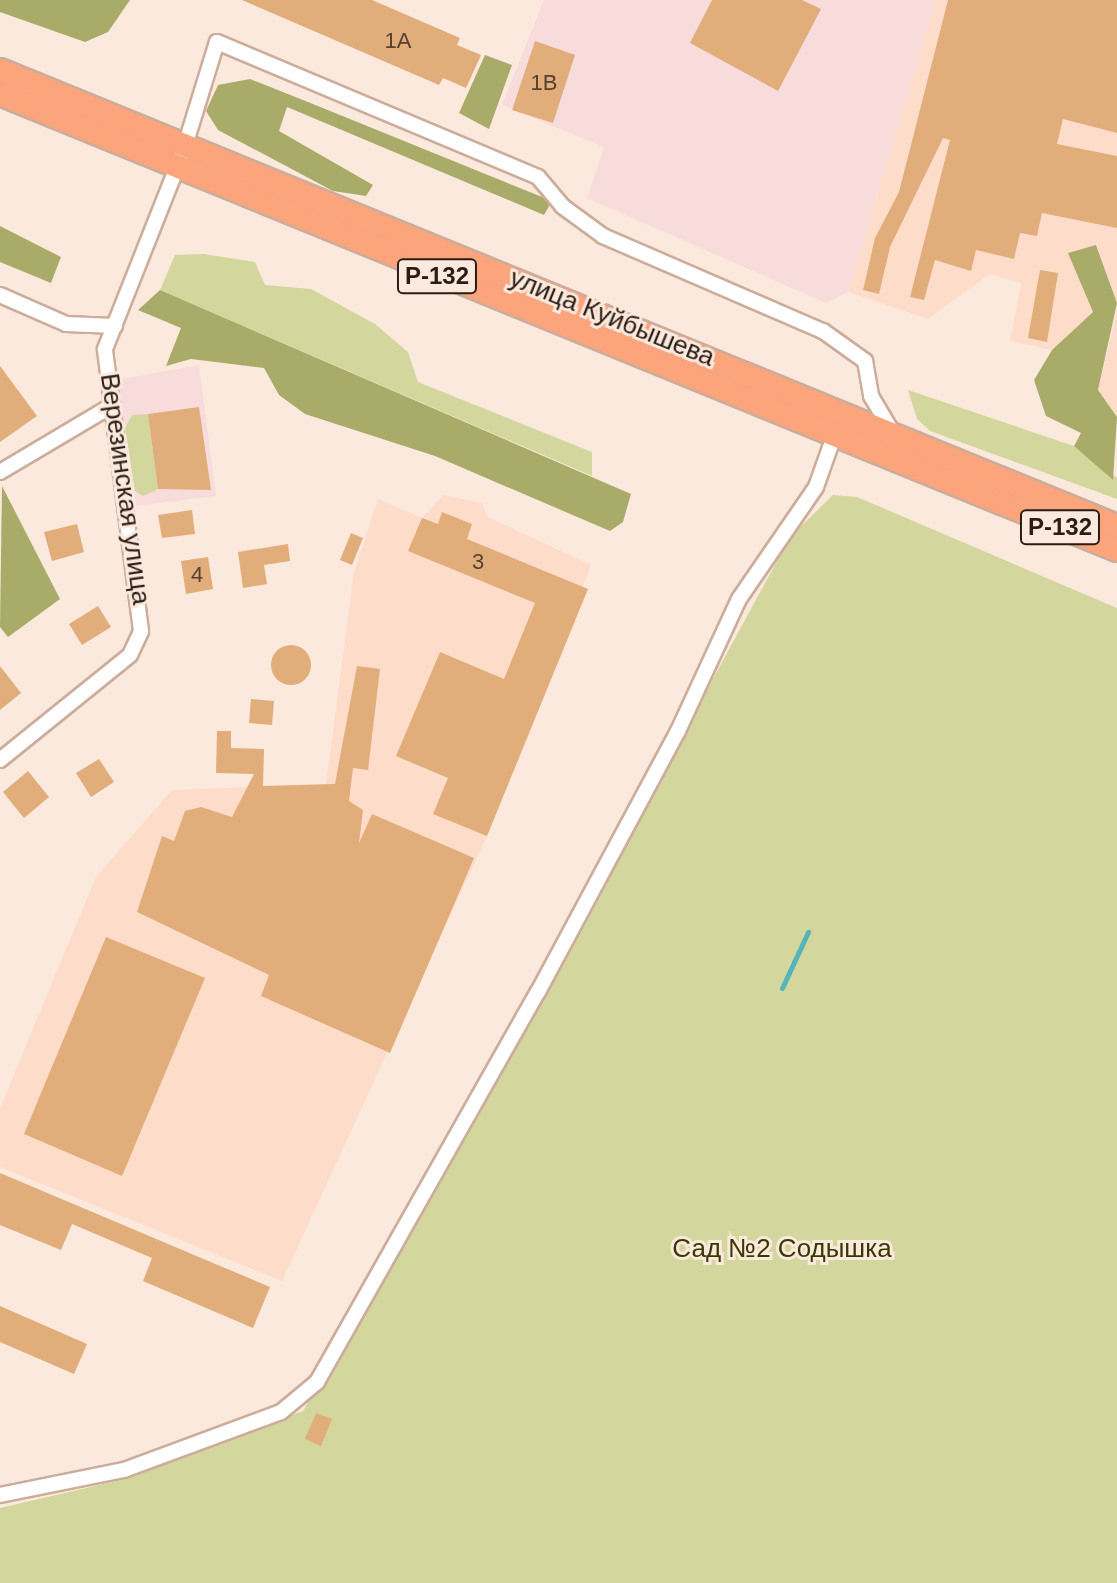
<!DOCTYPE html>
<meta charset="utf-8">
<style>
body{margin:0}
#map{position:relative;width:1117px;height:1583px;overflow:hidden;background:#fce9dd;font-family:Arial,sans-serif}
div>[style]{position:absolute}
.commercial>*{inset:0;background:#f7dcdb}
.built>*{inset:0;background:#fdddca}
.green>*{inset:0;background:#d3d79d}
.forest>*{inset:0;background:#a9ac68}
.stream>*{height:5px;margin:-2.5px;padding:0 2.5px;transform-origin:2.5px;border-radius:2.5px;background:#55b5ba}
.building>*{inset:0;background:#e1ad7a}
.round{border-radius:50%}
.roads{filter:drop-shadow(2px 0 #ccad9b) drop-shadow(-2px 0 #ccad9b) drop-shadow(0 2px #ccad9b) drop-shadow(0 -2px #ccad9b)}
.minor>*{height:14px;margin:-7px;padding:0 7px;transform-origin:7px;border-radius:7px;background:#fff}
.trunk>*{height:22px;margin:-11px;padding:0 11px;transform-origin:11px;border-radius:11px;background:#fca47b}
span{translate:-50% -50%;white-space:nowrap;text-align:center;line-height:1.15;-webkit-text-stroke:6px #fce9dd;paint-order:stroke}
.number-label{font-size:22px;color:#57412f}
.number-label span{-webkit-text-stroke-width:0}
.shield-label span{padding:2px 6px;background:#fce9dd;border:2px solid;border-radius:6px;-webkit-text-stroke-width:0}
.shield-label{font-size:24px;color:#291d16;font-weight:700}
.street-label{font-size:26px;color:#291d16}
.park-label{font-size:26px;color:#383901}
</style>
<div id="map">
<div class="commercial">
<div style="clip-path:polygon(544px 0,936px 0,848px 292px,826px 303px,587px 198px,604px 147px,502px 105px)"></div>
<div style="clip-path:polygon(199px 365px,216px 496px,135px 506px,117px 380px)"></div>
</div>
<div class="built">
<div style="clip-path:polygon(936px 0,1117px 0,1117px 303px,1097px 246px,1069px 253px,1093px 312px,1052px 350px,1010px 341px,1021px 283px,990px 274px,928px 319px,848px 292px)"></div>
<div style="clip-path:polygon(1117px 312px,1117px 417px,1098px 390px)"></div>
<div style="clip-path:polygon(443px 495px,481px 503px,488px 517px,591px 565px,487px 836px,282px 1281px,0 1167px,0 1108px,96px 877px,172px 790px,326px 784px,354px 572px,378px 499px,422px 518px)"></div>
</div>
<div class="green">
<div style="clip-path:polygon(204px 254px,255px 262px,265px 285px,311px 289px,375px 324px,408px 352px,418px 382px,592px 452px,592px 476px,160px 290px,175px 255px)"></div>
<div style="clip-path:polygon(908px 390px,1074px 446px,1117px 478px,1117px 499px,930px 431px,917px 419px)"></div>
<div style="clip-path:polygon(148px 414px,158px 489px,143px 496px,135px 491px,125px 428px,132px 415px)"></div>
<div style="clip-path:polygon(833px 495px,857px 497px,1117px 608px,1117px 1583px,0 1583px,0 1508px,125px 1479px,303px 1411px,463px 1139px,790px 537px)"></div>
</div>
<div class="forest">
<div style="clip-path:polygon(0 0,130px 0,108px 32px,85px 42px,0 12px)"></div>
<div style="clip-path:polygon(485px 55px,512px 65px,489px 129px,459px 113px)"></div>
<div style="clip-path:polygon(250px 79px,308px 102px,552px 201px,544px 215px,287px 107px,279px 131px,373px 185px,366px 196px,333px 191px,218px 130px,206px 111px,218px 85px)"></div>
<div style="clip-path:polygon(0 226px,61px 257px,51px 283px,0 262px)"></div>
<div style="clip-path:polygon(1096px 245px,1117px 303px,1098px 390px,1117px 417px,1113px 480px,1074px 446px,1081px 433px,1046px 416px,1034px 380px,1052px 350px,1093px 312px,1068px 253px)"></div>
<div style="clip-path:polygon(160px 290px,631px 494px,623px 522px,610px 531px,435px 456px,305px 414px,279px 395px,264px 368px,191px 359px,166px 366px,181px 328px,138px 310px)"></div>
<div style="clip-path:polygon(2px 486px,60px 599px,8px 637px,0 627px)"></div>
</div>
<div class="stream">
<div style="left:782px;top:988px;width:62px;rotate:-65.1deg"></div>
</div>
<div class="building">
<div style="clip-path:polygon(242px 0,372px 0,460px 38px,457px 45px,481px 55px,466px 88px,443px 78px,439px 85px)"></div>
<div style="clip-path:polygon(712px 0,802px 0,821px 9px,778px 91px,690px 43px)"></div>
<div style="clip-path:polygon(948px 0,1117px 0,1117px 133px,1063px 119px,1057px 144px,1117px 156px,1117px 228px,1042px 213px,1037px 236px,1020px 233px,1014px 259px,976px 250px,971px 271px,935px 260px,924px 300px,910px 297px,950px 140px,943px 138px,890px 247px,879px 294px,863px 290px,875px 238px,899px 192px)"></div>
<div style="clip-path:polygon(535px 41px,575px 55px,553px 123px,512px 110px)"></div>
<div style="clip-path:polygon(1040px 270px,1058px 273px,1047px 342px,1028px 338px)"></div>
<div style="clip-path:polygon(0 366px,37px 416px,0 442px)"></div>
<div style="clip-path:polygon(199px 407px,211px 490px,158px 489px,148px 414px)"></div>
<div style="clip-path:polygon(192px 510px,195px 534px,162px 538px,158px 515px)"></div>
<div style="clip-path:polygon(442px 512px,472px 524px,467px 539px,588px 589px,487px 836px,433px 814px,448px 778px,396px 756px,440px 652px,504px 679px,535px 603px,408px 551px,422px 518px,438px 524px)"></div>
<div style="clip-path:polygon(77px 524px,84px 552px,52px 561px,44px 532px)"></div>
<div style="clip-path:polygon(351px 533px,363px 538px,352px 565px,340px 560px)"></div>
<div style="clip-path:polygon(288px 544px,290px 561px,264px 565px,267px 584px,243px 588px,238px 552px)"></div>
<div style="clip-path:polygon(208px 557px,213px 589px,186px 594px,181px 561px)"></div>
<div style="clip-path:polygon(98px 606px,111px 627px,82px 645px,69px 624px)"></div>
<div class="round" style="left:271px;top:645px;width:40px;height:40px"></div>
<div style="clip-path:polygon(0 666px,21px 693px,0 710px)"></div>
<div style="clip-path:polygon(357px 666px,380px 669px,368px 770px,353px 768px,349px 801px,363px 810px,359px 843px,372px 814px,474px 858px,390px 1053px,261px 996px,269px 975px,137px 912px,162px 836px,174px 841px,185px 811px,201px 807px,232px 817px,254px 774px,216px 773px,217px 731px,231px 731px,231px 748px,264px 749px,263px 786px,335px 784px)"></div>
<div style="clip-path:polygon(251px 699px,274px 701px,272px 725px,249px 723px)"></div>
<div style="clip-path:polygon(99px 759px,114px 782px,91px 797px,76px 773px)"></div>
<div style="clip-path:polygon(28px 771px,49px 797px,24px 818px,3px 792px)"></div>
<div style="clip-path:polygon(106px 937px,205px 978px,122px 1176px,24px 1134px)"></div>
<div style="clip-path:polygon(0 1173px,270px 1287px,253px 1328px,143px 1281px,152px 1258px,72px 1224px,61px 1250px,0 1225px)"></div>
<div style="clip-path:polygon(0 1306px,87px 1344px,74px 1374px,0 1342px)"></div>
<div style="clip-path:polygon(316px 1413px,332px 1419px,321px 1446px,305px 1439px)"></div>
</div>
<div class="roads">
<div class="minor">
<div style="left:0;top:295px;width:72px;rotate:23.7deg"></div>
<div style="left:66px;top:324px;width:49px;rotate:2.3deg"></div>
<div style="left:0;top:472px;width:131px;rotate:-30.7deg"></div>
<div style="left:0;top:760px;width:167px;rotate:-38.9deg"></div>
<div style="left:130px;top:655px;width:26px;rotate:-65deg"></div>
<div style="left:141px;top:631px;width:284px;rotate:-97.3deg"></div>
<div style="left:105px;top:349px;width:215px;rotate:-68.4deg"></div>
<div style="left:184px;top:149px;width:112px;rotate:-72.9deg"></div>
<div style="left:217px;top:42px;width:348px;rotate:22.8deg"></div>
<div style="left:538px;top:177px;width:38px;rotate:50deg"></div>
<div style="left:562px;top:206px;width:51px;rotate:36.2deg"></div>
<div style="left:603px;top:236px;width:240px;rotate:23.4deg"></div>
<div style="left:823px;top:331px;width:52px;rotate:35.5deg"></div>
<div style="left:865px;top:361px;width:36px;rotate:80deg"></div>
<div style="left:871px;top:396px;width:43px;rotate:59.3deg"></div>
<div style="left:0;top:1495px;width:126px;rotate:-11.4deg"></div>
<div style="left:124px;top:1470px;width:167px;rotate:-20.3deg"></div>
<div style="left:281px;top:1412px;width:47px;rotate:-39.8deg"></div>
<div style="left:317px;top:1382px;width:448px;rotate:-60.5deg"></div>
<div style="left:538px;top:992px;width:296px;rotate:-61.8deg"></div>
<div style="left:678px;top:731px;width:145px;rotate:-65.2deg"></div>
<div style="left:739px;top:599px;width:136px;rotate:-55.5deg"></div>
<div style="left:816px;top:487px;width:51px;rotate:-70.5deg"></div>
</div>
<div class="trunk">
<div style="left:0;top:70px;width:1206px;rotate:22.21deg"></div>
<div style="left:0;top:94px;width:1206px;rotate:22.21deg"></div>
</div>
</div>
<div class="number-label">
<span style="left:398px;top:41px">1А</span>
<span style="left:544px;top:83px">1В</span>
<span style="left:478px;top:562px">3</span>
<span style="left:197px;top:575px">4</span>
</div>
<div class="shield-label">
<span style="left:437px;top:276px">Р-132</span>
<span style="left:1060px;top:527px">Р-132</span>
</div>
<div class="street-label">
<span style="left:612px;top:318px;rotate:22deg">улица Куйбышева</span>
<span style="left:125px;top:489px;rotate:82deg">Верезинская улица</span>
</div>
<div class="park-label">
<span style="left:782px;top:1249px">Сад №2 Содышка</span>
</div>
</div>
